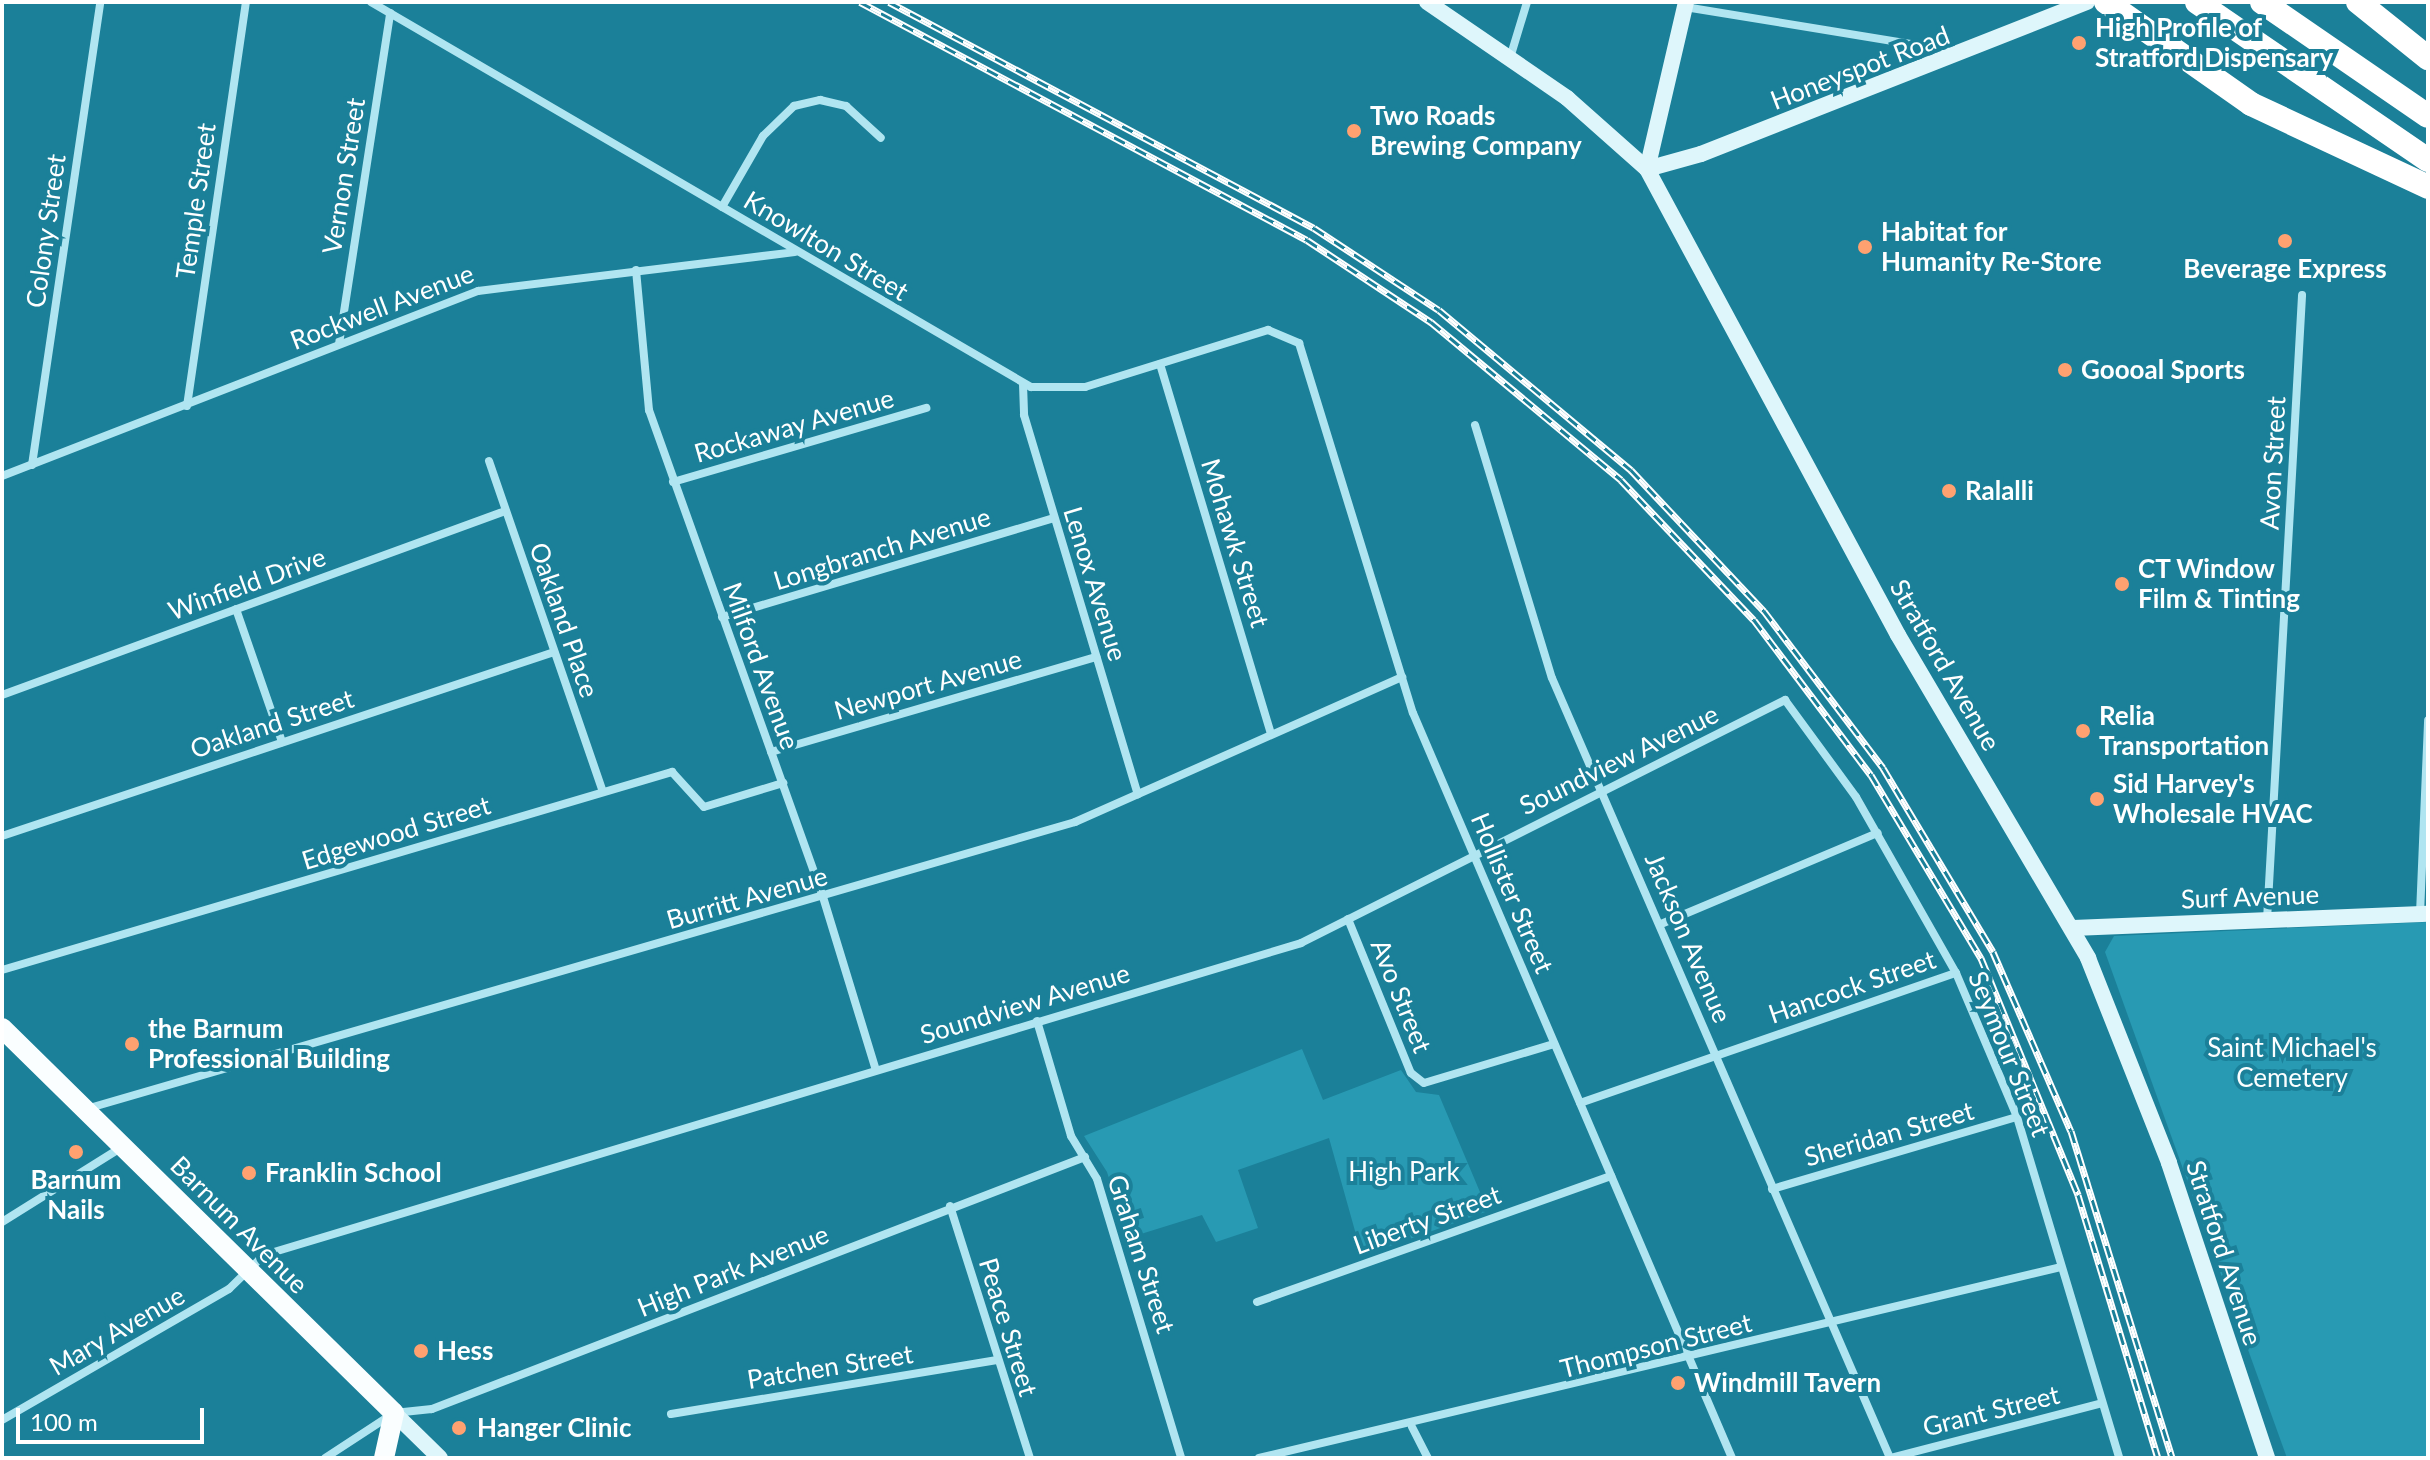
<!DOCTYPE html>
<style>
body{margin:0}
#map{position:relative;width:2430px;height:1460px;overflow:hidden;background:#1b8099;font-family:Lato,sans-serif}
div>[style]{position:absolute}
.green>*{inset:0;background:#289ab3}
.street>*{height:8px;margin:-4px;padding:0 4px;transform-origin:4px;border-radius:4px;background:#b0e5f1}
.secondary>*{height:16px;margin:-8px;padding:0 8px;transform-origin:8px;border-radius:8px;background:#def6fb}
.primary>*{height:20px;margin:-10px;padding:0 10px;transform-origin:10px;border-radius:10px;background:#fafeff}
.highway>*{height:24px;margin:-12px;padding:0 12px;transform-origin:12px;border-radius:12px;background:#fff}
.rail>*{height:7px;margin-top:-3.5px;transform-origin:0;background:repeating-linear-gradient(90deg,#1b8099 0 12px,#fff 0 24px);box-sizing:border-box;border-block:2px solid #fff}
.dots>*{width:22px;height:22px;translate:-50% -50%;box-sizing:border-box;border:4px solid #1b8099;border-radius:50%}
span{translate:-50% -50%;white-space:nowrap;text-align:center;line-height:1.15;-webkit-text-stroke:8px #1b8099;paint-order:stroke}
.poi-label{font-size:26px;color:#fff;font-weight:700}
.left{translate:0 -50%;text-align:left}
.street-label{font-size:26px;color:#fff}
.park-label{font-size:26px;color:#fbfeff}
.frame{position:absolute;inset:0;border:4px solid #fff;pointer-events:none}
.scale{position:absolute;left:16px;top:1408px;width:188px;height:36px;box-sizing:border-box;border:4px solid #fff;border-top:0;padding-left:10px;font-size:24px;line-height:28px;white-space:nowrap;color:#fff;-webkit-text-stroke:6px #1b8099;paint-order:stroke}
</style>
<div id="map">
<div class="green">
<div style="clip-path:polygon(2428px 922px,2428px 1458px,2287px 1458px,2105px 952px,2114px 936px)"></div>
<div style="clip-path:polygon(1302px 1049px,1323px 1100px,1401px 1070px,1416px 1092px,1439px 1095px,1488px 1211px,1362px 1256px,1329px 1138px,1238px 1170px,1258px 1228px,1216px 1242px,1202px 1215px,1128px 1238px,1107px 1172px,1084px 1136px)"></div>
</div>
<div class="street">
<div style="left:371px;top:2px;width:764px;rotate:30.26deg"></div>
<div style="left:1031px;top:387px;width:54px"></div>
<div style="left:1085px;top:387px;width:192px;rotate:-17.3deg"></div>
<div style="left:1268px;top:330px;width:34px;rotate:23deg"></div>
<div style="left:1299px;top:343px;width:387px;rotate:72.9deg"></div>
<div style="left:1413px;top:713px;width:810px;rotate:66.82deg"></div>
<div style="left:1685px;top:7px;width:272px;rotate:9.3deg"></div>
<div style="left:1510px;top:58px;width:59px;rotate:-73.1deg"></div>
<div style="left:722px;top:207px;width:82px;rotate:-60deg"></div>
<div style="left:763px;top:136px;width:43px;rotate:-44.1deg"></div>
<div style="left:794px;top:106px;width:27px;rotate:-13deg"></div>
<div style="left:820px;top:100px;width:27px;rotate:13deg"></div>
<div style="left:846px;top:106px;width:47px;rotate:42.4deg"></div>
<div style="left:636px;top:270px;width:141px;rotate:84.7deg"></div>
<div style="left:649px;top:410px;width:517px;rotate:70.34deg"></div>
<div style="left:823px;top:897px;width:181px;rotate:73deg"></div>
<div style="left:339px;top:344px;width:335px;rotate:-81.2deg"></div>
<div style="left:1160px;top:364px;width:386px;rotate:73.3deg"></div>
<div style="left:1023px;top:384px;width:31px;rotate:88deg"></div>
<div style="left:1024px;top:415px;width:396px;rotate:73.3deg"></div>
<div style="left:187px;top:406px;width:408px;rotate:-81.7deg"></div>
<div style="left:1475px;top:425px;width:264px;rotate:73.1deg"></div>
<div style="left:1552px;top:678px;width:850px;rotate:66.57deg"></div>
<div style="left:1890px;top:1458px;width:219px;rotate:-14.5deg"></div>
<div style="left:489px;top:461px;width:350px;rotate:71deg"></div>
<div style="left:32px;top:465px;width:468px;rotate:-81.6deg"></div>
<div style="left:2px;top:476px;width:511px;rotate:-21.24deg"></div>
<div style="left:478px;top:291px;width:319px;rotate:-7deg"></div>
<div style="left:673px;top:482px;width:264px;rotate:-16.3deg"></div>
<div style="left:236px;top:609px;width:141px;rotate:70.9deg"></div>
<div style="left:722px;top:617px;width:346px;rotate:-16.6deg"></div>
<div style="left:2px;top:695px;width:536px;rotate:-20.09deg"></div>
<div style="left:771px;top:752px;width:339px;rotate:-16.3deg"></div>
<div style="left:2px;top:836px;width:582px;rotate:-18.43deg"></div>
<div style="left:2420px;top:914px;width:194px;rotate:-87.6deg"></div>
<div style="left:1348px;top:919px;width:166px;rotate:67.8deg"></div>
<div style="left:1411px;top:1073px;width:16px;rotate:38deg"></div>
<div style="left:1424px;top:1083px;width:136px;rotate:-16.7deg"></div>
<div style="left:2267px;top:920px;width:626px;rotate:-86.79deg"></div>
<div style="left:1661px;top:924px;width:235px;rotate:-22.8deg"></div>
<div style="left:2px;top:970px;width:699px;rotate:-16.46deg"></div>
<div style="left:672px;top:772px;width:47px;rotate:47.6deg"></div>
<div style="left:704px;top:807px;width:83px;rotate:-16.9deg"></div>
<div style="left:1037px;top:1021px;width:120px;rotate:73.5deg"></div>
<div style="left:1071px;top:1136px;width:50px;rotate:58.8deg"></div>
<div style="left:1097px;top:1179px;width:291px;rotate:73.2deg"></div>
<div style="left:1580px;top:1103px;width:398px;rotate:-19.1deg"></div>
<div style="left:86px;top:1109px;width:1030px;rotate:-16.18deg"></div>
<div style="left:1075px;top:822px;width:358px;rotate:-23.9deg"></div>
<div style="left:1772px;top:1189px;width:255px;rotate:-16.4deg"></div>
<div style="left:950px;top:1206px;width:264px;rotate:72.4deg"></div>
<div style="left:2px;top:1222px;width:142px;rotate:-32deg"></div>
<div style="left:1257px;top:1302px;width:376px;rotate:-19.6deg"></div>
<div style="left:671px;top:1414px;width:329px;rotate:-9.4deg"></div>
<div style="left:2px;top:1420px;width:262px;rotate:-30deg"></div>
<div style="left:229px;top:1289px;width:49px;rotate:-44.2deg"></div>
<div style="left:264px;top:1255px;width:1083px;rotate:-16.74deg"></div>
<div style="left:1301px;top:943px;width:542px;rotate:-26.66deg"></div>
<div style="left:1785px;top:700px;width:120px;rotate:53.8deg"></div>
<div style="left:1856px;top:797px;width:202px;rotate:60.4deg"></div>
<div style="left:1956px;top:973px;width:156px;rotate:67deg"></div>
<div style="left:2017px;top:1117px;width:356px;rotate:73.3deg"></div>
<div style="left:1412px;top:1427px;width:35px;rotate:63deg"></div>
<div style="left:325px;top:1458px;width:82px;rotate:-33.1deg"></div>
<div style="left:394px;top:1413px;width:38px;rotate:-6deg"></div>
<div style="left:432px;top:1409px;width:700px;rotate:-21.1deg"></div>
<div style="left:1259px;top:1458px;width:824px;rotate:-13.4deg"></div>
</div>
<div class="secondary">
<div style="left:1427px;top:2px;width:170px;rotate:34.4deg"></div>
<div style="left:1567px;top:98px;width:107px;rotate:41.6deg"></div>
<div style="left:1647px;top:169px;width:529px;rotate:61.69deg"></div>
<div style="left:1898px;top:635px;width:375px;rotate:59.5deg"></div>
<div style="left:2088px;top:958px;width:220px;rotate:68.4deg"></div>
<div style="left:2169px;top:1163px;width:311px;rotate:71.6deg"></div>
<div style="left:1686px;top:2px;width:171px;rotate:103.1deg"></div>
<div style="left:1647px;top:169px;width:56px;rotate:-15.5deg"></div>
<div style="left:1701px;top:154px;width:415px;rotate:-21.5deg"></div>
<div style="left:2073px;top:928px;width:355px;rotate:-2.3deg"></div>
<div style="left:394px;top:1413px;width:64px;rotate:44.4deg"></div>
</div>
<div class="primary">
<div style="left:2px;top:1028px;width:549px;rotate:44.48deg"></div>
<div style="left:394px;top:1413px;width:46px;rotate:102.5deg"></div>
</div>
<div class="highway">
<div style="left:2106px;top:2px;width:177px;rotate:35.1deg"></div>
<div style="left:2251px;top:104px;width:195px;rotate:25.1deg"></div>
<div style="left:2197px;top:2px;width:280px;rotate:34.4deg"></div>
<div style="left:2262px;top:2px;width:201px;rotate:34.5deg"></div>
<div style="left:2358px;top:2px;width:90px;rotate:38.7deg"></div>
</div>
<div class="rail">
<div style="left:860px;top:2px;width:506px;rotate:28.03deg"></div>
<div style="left:1307px;top:240px;width:149px;rotate:33.5deg"></div>
<div style="left:1431px;top:322px;width:247px;rotate:39.7deg"></div>
<div style="left:1621px;top:480px;width:193px;rotate:46.5deg"></div>
<div style="left:1754px;top:620px;width:194px;rotate:53deg"></div>
<div style="left:1871px;top:775px;width:214px;rotate:59deg"></div>
<div style="left:1981px;top:958px;width:256px;rotate:67.7deg"></div>
<div style="left:2078px;top:1195px;width:275px;rotate:73.1deg"></div>
<div style="left:889px;top:2px;width:481px;rotate:28deg"></div>
<div style="left:1314px;top:228px;width:149px;rotate:33.3deg"></div>
<div style="left:1439px;top:310px;width:250px;rotate:39.8deg"></div>
<div style="left:1631px;top:470px;width:194px;rotate:46.7deg"></div>
<div style="left:1764px;top:611px;width:197px;rotate:52.8deg"></div>
<div style="left:1883px;top:768px;width:214px;rotate:59.1deg"></div>
<div style="left:1993px;top:952px;width:195px;rotate:66.5deg"></div>
<div style="left:2071px;top:1131px;width:342px;rotate:72.8deg"></div>
</div>
<div class="dots">
<div style="left:2079px;top:43px;background:#ffa170"></div>
<div style="left:1354px;top:131px;background:#ffa170"></div>
<div style="left:2285px;top:241px;background:#ffa170"></div>
<div style="left:1865px;top:247px;background:#ffa170"></div>
<div style="left:2065px;top:370px;background:#ffa170"></div>
<div style="left:1949px;top:491px;background:#ffa170"></div>
<div style="left:2122px;top:584px;background:#ffa170"></div>
<div style="left:2083px;top:731px;background:#ffa170"></div>
<div style="left:2097px;top:799px;background:#ffa170"></div>
<div style="left:132px;top:1044px;background:#ffa170"></div>
<div style="left:76px;top:1152px;background:#ffa170"></div>
<div style="left:249px;top:1173px;background:#ffa170"></div>
<div style="left:421px;top:1351px;background:#ffa170"></div>
<div style="left:1678px;top:1383px;background:#ffa170"></div>
<div style="left:459px;top:1428px;background:#ffa170"></div>
</div>
<div class="poi-label">
<span class="left" style="left:2095px;top:43px">High Profile of<br>Stratford Dispensary</span>
<span class="left" style="left:1370px;top:131px">Two Roads<br>Brewing Company</span>
<span class="left" style="left:1881px;top:247px">Habitat for<br>Humanity Re-Store</span>
<span style="left:2285px;top:269px">Beverage Express</span>
<span class="left" style="left:2081px;top:370px">Goooal Sports</span>
<span class="left" style="left:1965px;top:491px">Ralalli</span>
<span class="left" style="left:2138px;top:584px">CT Window<br>Film &amp; Tinting</span>
<span class="left" style="left:2099px;top:731px">Relia<br>Transportation</span>
<span class="left" style="left:2113px;top:799px">Sid Harvey's<br>Wholesale HVAC</span>
<span class="left" style="left:148px;top:1044px">the Barnum<br>Professional Building</span>
<span class="left" style="left:265px;top:1173px">Franklin School</span>
<span style="left:76px;top:1195px">Barnum<br>Nails</span>
<span class="left" style="left:437px;top:1351px">Hess</span>
<span class="left" style="left:1694px;top:1383px">Windmill Tavern</span>
<span class="left" style="left:477px;top:1428px">Hanger Clinic</span>
</div>
<div class="street-label">
<span style="left:1860px;top:68px;rotate:-21deg">Honeyspot Road</span>
<span style="left:344px;top:176px;rotate:-81deg">Vernon Street</span>
<span style="left:196px;top:201px;rotate:-82deg">Temple Street</span>
<span style="left:46px;top:231px;rotate:-82deg">Colony Street</span>
<span style="left:826px;top:246px;rotate:31deg">Knowlton Street</span>
<span style="left:382px;top:307px;rotate:-21deg">Rockwell Avenue</span>
<span style="left:794px;top:426px;rotate:-16deg">Rockaway Avenue</span>
<span style="left:2273px;top:463px;rotate:-87deg">Avon Street</span>
<span style="left:1235px;top:543px;rotate:73deg">Mohawk Street</span>
<span style="left:882px;top:549px;rotate:-17deg">Longbranch Avenue</span>
<span style="left:247px;top:584px;rotate:-20deg">Winfield Drive</span>
<span style="left:1095px;top:584px;rotate:73deg">Lenox Avenue</span>
<span style="left:564px;top:620px;rotate:71deg">Oakland Place</span>
<span style="left:1945px;top:665px;rotate:60deg">Stratford Avenue</span>
<span style="left:761px;top:666px;rotate:70deg">Milford Avenue</span>
<span style="left:928px;top:685px;rotate:-16deg">Newport Avenue</span>
<span style="left:272px;top:724px;rotate:-18deg">Oakland Street</span>
<span style="left:1619px;top:760px;rotate:-26deg">Soundview Avenue</span>
<span style="left:396px;top:833px;rotate:-17deg">Edgewood Street</span>
<span style="left:1512px;top:893px;rotate:67deg">Hollister Street</span>
<span style="left:2250px;top:897px;rotate:-2deg">Surf Avenue</span>
<span style="left:747px;top:898px;rotate:-16deg">Burritt Avenue</span>
<span style="left:1688px;top:938px;rotate:67deg">Jackson Avenue</span>
<span style="left:1852px;top:987px;rotate:-19deg">Hancock Street</span>
<span style="left:1401px;top:996px;rotate:68deg">Avo Street</span>
<span style="left:1025px;top:1004px;rotate:-17deg">Soundview Avenue</span>
<span style="left:2009px;top:1054px;rotate:68deg">Seymour Street</span>
<span style="left:1889px;top:1134px;rotate:-16deg">Sheridan Street</span>
<span style="left:1427px;top:1220px;rotate:-20deg">Liberty Street</span>
<span style="left:239px;top:1225px;rotate:45deg">Barnum Avenue</span>
<span style="left:2224px;top:1253px;rotate:72deg">Stratford Avenue</span>
<span style="left:1141px;top:1254px;rotate:72deg">Graham Street</span>
<span style="left:733px;top:1271px;rotate:-22deg">High Park Avenue</span>
<span style="left:1008px;top:1327px;rotate:73deg">Peace Street</span>
<span style="left:117px;top:1331px;rotate:-30deg">Mary Avenue</span>
<span style="left:1656px;top:1346px;rotate:-14deg">Thompson Street</span>
<span style="left:830px;top:1367px;rotate:-9deg">Patchen Street</span>
<span style="left:1991px;top:1411px;rotate:-14deg">Grant Street</span>
</div>
<div class="park-label">
<span style="left:2292px;top:1063px">Saint Michael's<br>Cemetery</span>
<span style="left:1404px;top:1172px">High Park</span>
</div>
<div class="frame"></div>
<div class="scale">100 m</div>
</div>
